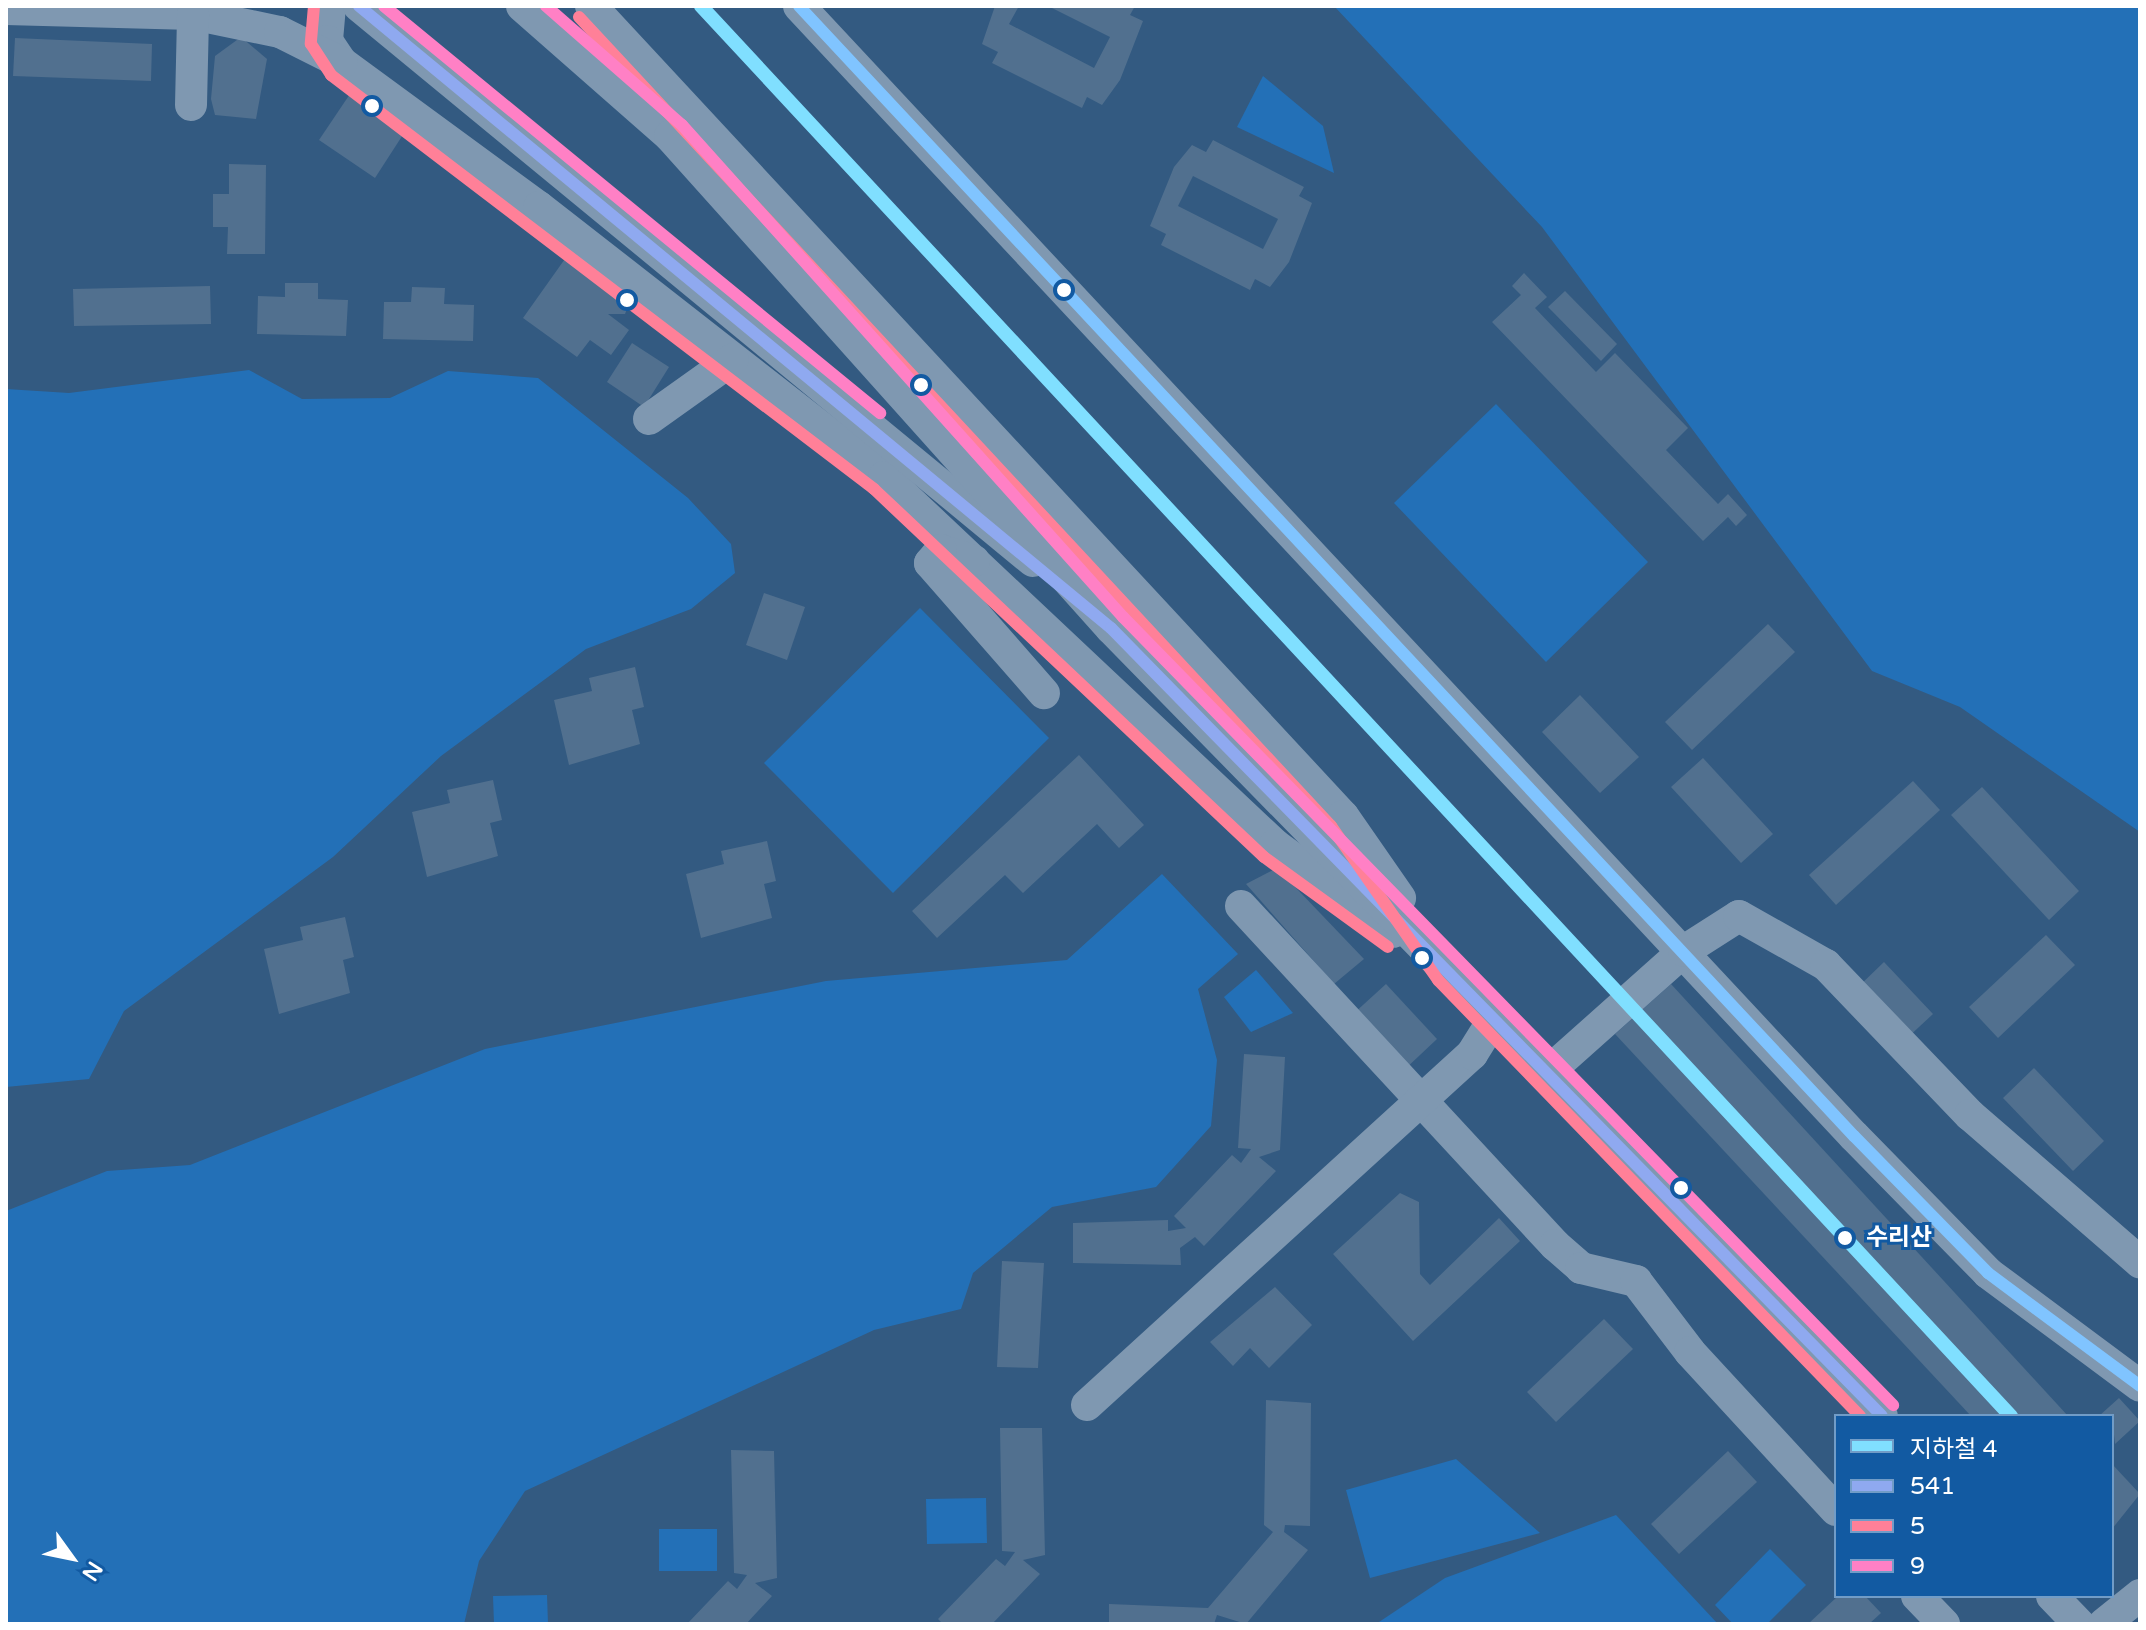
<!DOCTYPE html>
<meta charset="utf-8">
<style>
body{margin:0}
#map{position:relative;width:2146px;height:1630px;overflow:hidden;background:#335a81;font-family:"Varela Round","Noto Sans KR",sans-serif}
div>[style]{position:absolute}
.green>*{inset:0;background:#2370b7}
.building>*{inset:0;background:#51708f}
.minor>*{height:32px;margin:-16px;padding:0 16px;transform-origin:16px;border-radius:16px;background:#7f98b1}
.bus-1>*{height:12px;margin:-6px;padding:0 6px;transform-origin:6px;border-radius:6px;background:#8fa9f0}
.bus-2>*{height:12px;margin:-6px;padding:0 6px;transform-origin:6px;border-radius:6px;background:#ff8098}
.bus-3>*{height:12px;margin:-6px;padding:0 6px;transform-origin:6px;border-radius:6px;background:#ff80c5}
.bus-4>*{height:12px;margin:-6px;padding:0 6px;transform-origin:6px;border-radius:6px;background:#80c4ff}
.metro-1>*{height:14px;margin:-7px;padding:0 7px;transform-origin:7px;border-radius:7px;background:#80dfff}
.dots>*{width:22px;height:22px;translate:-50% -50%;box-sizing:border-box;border:4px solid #125aa2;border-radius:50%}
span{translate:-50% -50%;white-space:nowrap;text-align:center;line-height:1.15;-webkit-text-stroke:6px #125aa2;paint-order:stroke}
.stop-label{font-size:24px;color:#fff;font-weight:700}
.left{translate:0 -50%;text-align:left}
.frame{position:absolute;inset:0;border:8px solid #fff;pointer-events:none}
.legend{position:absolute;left:1834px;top:1414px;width:280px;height:184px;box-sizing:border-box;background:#125aa2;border:2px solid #719cc7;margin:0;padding:10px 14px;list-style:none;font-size:24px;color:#fff}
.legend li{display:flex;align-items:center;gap:16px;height:40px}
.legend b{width:40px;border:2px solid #719cc7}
.north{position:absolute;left:32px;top:1518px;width:80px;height:80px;-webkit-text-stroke:6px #125aa2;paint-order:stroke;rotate:123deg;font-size:22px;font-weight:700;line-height:32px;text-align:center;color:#fff}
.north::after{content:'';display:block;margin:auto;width:28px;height:36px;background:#fff;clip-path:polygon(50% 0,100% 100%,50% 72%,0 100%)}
</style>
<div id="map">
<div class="green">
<div style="clip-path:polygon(1334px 6px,2140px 6px,2140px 832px,1960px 707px,1872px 671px,1542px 227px)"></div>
<div style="clip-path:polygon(1263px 76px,1323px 126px,1334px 173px,1237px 127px)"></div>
<div style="clip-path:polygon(249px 370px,302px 399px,390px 398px,448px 371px,538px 378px,688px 498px,731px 544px,735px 573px,691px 609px,586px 649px,441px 756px,333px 857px,124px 1011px,89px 1079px,6px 1087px,6px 389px,69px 393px)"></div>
<div style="clip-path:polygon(1496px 404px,1648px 562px,1546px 662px,1394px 503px)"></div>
<div style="clip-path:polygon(920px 608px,1049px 738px,893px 893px,764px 763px)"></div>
<div style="clip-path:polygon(1162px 874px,1238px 954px,1198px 989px,1217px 1060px,1211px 1126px,1156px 1187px,1052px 1207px,973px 1273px,961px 1309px,874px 1330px,525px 1491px,479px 1561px,464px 1624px,6px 1624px,6px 1211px,107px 1171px,190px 1165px,485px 1049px,826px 981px,1067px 960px)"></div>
<div style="clip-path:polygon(1256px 970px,1293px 1013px,1251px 1032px,1224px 997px)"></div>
<div style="clip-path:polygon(1456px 1459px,1540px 1533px,1370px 1578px,1346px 1490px)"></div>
<div style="clip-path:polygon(986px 1498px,987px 1543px,927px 1544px,926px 1499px)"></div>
<div style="clip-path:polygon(1616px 1515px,1718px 1624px,1376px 1624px,1445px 1578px)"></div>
<div style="clip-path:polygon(659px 1529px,717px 1529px,717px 1571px,659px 1571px)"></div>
<div style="clip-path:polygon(1770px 1549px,1806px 1585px,1767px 1624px,1733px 1624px,1715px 1605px)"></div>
<div style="clip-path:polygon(547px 1595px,548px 1624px,494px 1624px,493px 1596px)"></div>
</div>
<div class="building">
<div style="clip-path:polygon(995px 6px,1019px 6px,1009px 24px,1094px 68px,1110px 37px,1048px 6px,1135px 6px,1130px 15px,1143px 21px,1120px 80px,1102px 105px,1087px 97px,1082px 108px,992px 63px,998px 52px,982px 44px)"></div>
<div style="clip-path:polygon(241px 37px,267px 59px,256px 119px,215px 115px,211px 99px,215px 56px)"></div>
<div style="clip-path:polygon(15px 38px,152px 44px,151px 81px,13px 76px)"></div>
<div style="clip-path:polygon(352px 91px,406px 130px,375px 178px,319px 140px)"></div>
<div style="clip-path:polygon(evenodd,1213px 140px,1304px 187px,1299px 196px,1312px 203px,1289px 262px,1270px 287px,1255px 279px,1250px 290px,1161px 245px,1166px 234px,1150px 226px,1174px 167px,1192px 145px,1206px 152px,1213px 140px,1193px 176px,1278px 219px,1263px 249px,1178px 206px,1193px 176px)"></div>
<div style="clip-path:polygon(229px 164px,266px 165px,265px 254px,227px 254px,228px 227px,213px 227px,213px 194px,229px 194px)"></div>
<div style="clip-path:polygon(567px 256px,629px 304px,625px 314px,608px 314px,629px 330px,611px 355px,590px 340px,577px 357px,523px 318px)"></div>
<div style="clip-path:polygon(1524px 273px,1547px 297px,1535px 308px,1596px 372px,1615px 353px,1688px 428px,1666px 450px,1718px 504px,1728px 494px,1747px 515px,1736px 526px,1728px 517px,1703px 541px,1492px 322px,1521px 295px,1512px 286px)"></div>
<div style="clip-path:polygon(285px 283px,318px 283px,318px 299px,348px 300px,346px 336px,257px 334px,258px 296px,285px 297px)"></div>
<div style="clip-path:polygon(210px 286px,211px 324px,74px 326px,73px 289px)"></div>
<div style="clip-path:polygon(412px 287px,445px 288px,444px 304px,474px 305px,473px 341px,383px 339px,384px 302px,411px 302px)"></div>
<div style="clip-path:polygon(1565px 291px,1617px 344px,1601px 361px,1548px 307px)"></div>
<div style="clip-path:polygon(632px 343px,669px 367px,644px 407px,607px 382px)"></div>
<div style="clip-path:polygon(764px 593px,805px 607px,787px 660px,746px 645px)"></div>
<div style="clip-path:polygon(1768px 624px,1795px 652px,1692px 750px,1665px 722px)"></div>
<div style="clip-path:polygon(635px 667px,644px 707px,632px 710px,640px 744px,569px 765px,554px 700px,592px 691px,589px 678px)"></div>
<div style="clip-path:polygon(1580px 695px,1639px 757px,1600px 793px,1542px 732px)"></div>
<div style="clip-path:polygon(1079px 755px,1144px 825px,1119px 848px,1097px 824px,1023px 893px,1005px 875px,937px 938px,912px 911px)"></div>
<div style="clip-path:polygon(1703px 758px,1773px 834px,1741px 863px,1671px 787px)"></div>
<div style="clip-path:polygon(493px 780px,502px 820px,490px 823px,498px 856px,427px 877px,412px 812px,450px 803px,447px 790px)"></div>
<div style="clip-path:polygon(1913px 781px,1940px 810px,1836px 905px,1809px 875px)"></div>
<div style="clip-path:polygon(1982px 787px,2079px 891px,2049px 920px,1951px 815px)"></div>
<div style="clip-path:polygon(767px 841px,776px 881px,764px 884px,772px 918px,701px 938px,686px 874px,724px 864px,721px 851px)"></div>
<div style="clip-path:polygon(1277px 868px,1364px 959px,1334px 984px,1246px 884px)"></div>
<div style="clip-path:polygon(345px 917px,354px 957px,343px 960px,350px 993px,279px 1014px,264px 949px,303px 940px,300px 927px)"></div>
<div style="clip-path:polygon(2046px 935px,2075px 965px,1998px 1038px,1969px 1007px)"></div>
<div style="clip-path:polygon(1884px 962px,1933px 1014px,1905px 1040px,1856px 989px)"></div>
<div style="clip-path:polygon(1386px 984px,1437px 1039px,1403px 1071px,1352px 1015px)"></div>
<div style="clip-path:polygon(1671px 984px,2068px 1416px,1971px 1416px,1615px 1034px)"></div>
<div style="clip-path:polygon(1244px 1054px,1285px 1057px,1280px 1150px,1259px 1157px,1276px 1171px,1204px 1246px,1195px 1237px,1180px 1248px,1181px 1265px,1073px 1263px,1073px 1223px,1168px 1220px,1168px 1231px,1186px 1228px,1174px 1216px,1232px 1155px,1241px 1163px,1251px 1149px,1238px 1148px)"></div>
<div style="clip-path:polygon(2034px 1068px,2104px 1141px,2073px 1171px,2003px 1098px)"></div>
<div style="clip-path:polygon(1400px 1193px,1419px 1202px,1420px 1274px,1430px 1285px,1499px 1218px,1520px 1241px,1413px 1341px,1333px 1254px)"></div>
<div style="clip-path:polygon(1002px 1261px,1044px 1263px,1038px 1368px,997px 1367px)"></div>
<div style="clip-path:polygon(1275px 1287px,1312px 1325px,1269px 1368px,1250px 1348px,1233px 1366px,1210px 1342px)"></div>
<div style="clip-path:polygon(1604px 1319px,1633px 1349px,1556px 1422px,1527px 1392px)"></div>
<div style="clip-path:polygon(2119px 1398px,2140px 1421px,2115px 1444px,2112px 1416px,2099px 1416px)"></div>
<div style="clip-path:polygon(1266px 1400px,1311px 1403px,1310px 1526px,1285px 1525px,1284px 1532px,1308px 1550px,1246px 1624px,1217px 1615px,1214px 1624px,1109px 1624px,1109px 1604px,1208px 1608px,1273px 1532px,1264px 1525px)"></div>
<div style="clip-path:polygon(1000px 1428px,1042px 1428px,1045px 1555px,1023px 1560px,1040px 1574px,992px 1624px,943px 1624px,938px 1619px,996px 1559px,1005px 1566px,1015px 1552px,1002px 1551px)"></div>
<div style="clip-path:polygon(731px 1450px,774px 1451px,777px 1578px,755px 1583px,772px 1596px,746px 1624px,687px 1624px,728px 1581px,737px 1589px,747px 1575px,734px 1573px)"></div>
<div style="clip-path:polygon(1728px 1451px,1757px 1482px,1679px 1554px,1651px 1524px)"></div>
<div style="clip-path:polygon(2112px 1464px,2140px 1494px,2112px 1529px)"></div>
<div style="clip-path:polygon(1838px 1596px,1865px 1596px,1881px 1613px,1869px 1624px,1808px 1624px)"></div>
</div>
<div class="minor">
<div style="left:330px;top:6px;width:35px;rotate:95deg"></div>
<div style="left:327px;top:41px;width:27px;rotate:56deg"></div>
<div style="left:342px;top:63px;width:244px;rotate:36.2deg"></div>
<div style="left:539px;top:207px;width:438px;rotate:38deg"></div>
<div style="left:884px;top:477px;width:537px;rotate:43.26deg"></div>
<div style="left:1275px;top:845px;width:147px;rotate:36.2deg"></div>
<div style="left:359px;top:6px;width:873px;rotate:39.47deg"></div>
<div style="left:522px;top:6px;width:197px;rotate:41.3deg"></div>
<div style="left:670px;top:136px;width:661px;rotate:48.13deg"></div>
<div style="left:1111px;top:628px;width:1102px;rotate:45.62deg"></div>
<div style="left:591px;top:6px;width:1105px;rotate:47.13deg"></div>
<div style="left:1343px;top:816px;width:100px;rotate:55.2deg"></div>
<div style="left:799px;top:6px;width:1546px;rotate:46.97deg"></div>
<div style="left:1854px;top:1136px;width:192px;rotate:45.6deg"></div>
<div style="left:1988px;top:1273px;width:189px;rotate:36.6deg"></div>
<div style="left:6px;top:9px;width:187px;rotate:1.5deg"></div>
<div style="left:193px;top:14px;width:89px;rotate:11.7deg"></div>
<div style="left:280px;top:32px;width:69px;rotate:26.6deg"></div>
<div style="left:191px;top:105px;width:91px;rotate:-88.7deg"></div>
<div style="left:649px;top:419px;width:103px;rotate:-35.5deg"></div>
<div style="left:974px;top:561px;width:35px;rotate:-162deg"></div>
<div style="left:941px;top:550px;width:17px;rotate:130deg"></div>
<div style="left:930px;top:563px;width:173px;rotate:48.8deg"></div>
<div style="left:1241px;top:906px;width:462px;rotate:47.2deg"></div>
<div style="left:1555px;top:1245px;width:35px;rotate:41deg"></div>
<div style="left:1581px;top:1268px;width:57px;rotate:13.3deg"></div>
<div style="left:1636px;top:1281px;width:89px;rotate:52.7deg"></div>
<div style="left:1690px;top:1352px;width:215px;rotate:47.3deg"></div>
<div style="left:1547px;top:1073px;width:183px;rotate:-41.7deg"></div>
<div style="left:1684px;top:951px;width:65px;rotate:-32.5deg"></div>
<div style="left:1739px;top:916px;width:100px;rotate:29.4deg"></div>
<div style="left:1826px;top:965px;width:208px;rotate:46.2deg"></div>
<div style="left:1970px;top:1115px;width:225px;rotate:40.9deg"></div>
<div style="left:1087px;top:1405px;width:521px;rotate:-42.36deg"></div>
<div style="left:1472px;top:1054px;width:44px;rotate:-58.1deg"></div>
<div style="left:1917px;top:1596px;width:39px;rotate:46deg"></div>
<div style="left:2052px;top:1596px;width:39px;rotate:46deg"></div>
<div style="left:2104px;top:1624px;width:46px;rotate:-38.9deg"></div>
</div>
<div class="bus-1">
<div style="left:359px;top:6px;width:976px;rotate:39.6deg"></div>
<div style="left:1111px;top:628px;width:1102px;rotate:45.62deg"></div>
</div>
<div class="bus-2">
<div style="left:314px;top:6px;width:38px;rotate:95deg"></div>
<div style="left:311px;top:44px;width:37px;rotate:57deg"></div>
<div style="left:331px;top:75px;width:683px;rotate:37.32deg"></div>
<div style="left:874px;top:489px;width:536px;rotate:43.34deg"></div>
<div style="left:1264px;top:857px;width:153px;rotate:36deg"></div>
<div style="left:579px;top:17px;width:1105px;rotate:47.09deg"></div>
<div style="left:1331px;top:826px;width:188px;rotate:55.2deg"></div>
<div style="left:1438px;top:980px;width:607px;rotate:45.93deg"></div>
</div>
<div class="bus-3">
<div style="left:384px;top:6px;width:642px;rotate:39.37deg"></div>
<div style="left:546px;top:6px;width:181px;rotate:41.2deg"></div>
<div style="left:682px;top:125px;width:661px;rotate:48.13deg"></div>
<div style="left:1123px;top:617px;width:1102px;rotate:45.66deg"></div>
</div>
<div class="bus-4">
<div style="left:799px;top:6px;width:1546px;rotate:46.97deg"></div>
<div style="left:1854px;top:1136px;width:192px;rotate:45.6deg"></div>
<div style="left:1988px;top:1273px;width:189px;rotate:36.6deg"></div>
</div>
<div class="metro-1">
<div style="left:701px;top:6px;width:1925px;rotate:47.11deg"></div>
</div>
<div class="dots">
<div style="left:372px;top:106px;background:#fff"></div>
<div style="left:1064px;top:290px;background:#fff"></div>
<div style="left:627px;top:300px;background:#fff"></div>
<div style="left:921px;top:385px;background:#fff"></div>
<div style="left:1422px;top:958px;background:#fff"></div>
<div style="left:1681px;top:1188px;background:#fff"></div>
<div style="left:1845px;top:1238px;background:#fff"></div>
</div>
<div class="stop-label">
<span class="left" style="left:1866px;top:1238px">수리산</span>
</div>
<div class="frame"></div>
<ul class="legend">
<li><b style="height:10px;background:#80dfff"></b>지하철 4</li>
<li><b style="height:10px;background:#8fa9f0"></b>541</li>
<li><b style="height:10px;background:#ff8098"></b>5</li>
<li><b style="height:10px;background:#ff80c5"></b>9</li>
</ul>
<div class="north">N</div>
</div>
